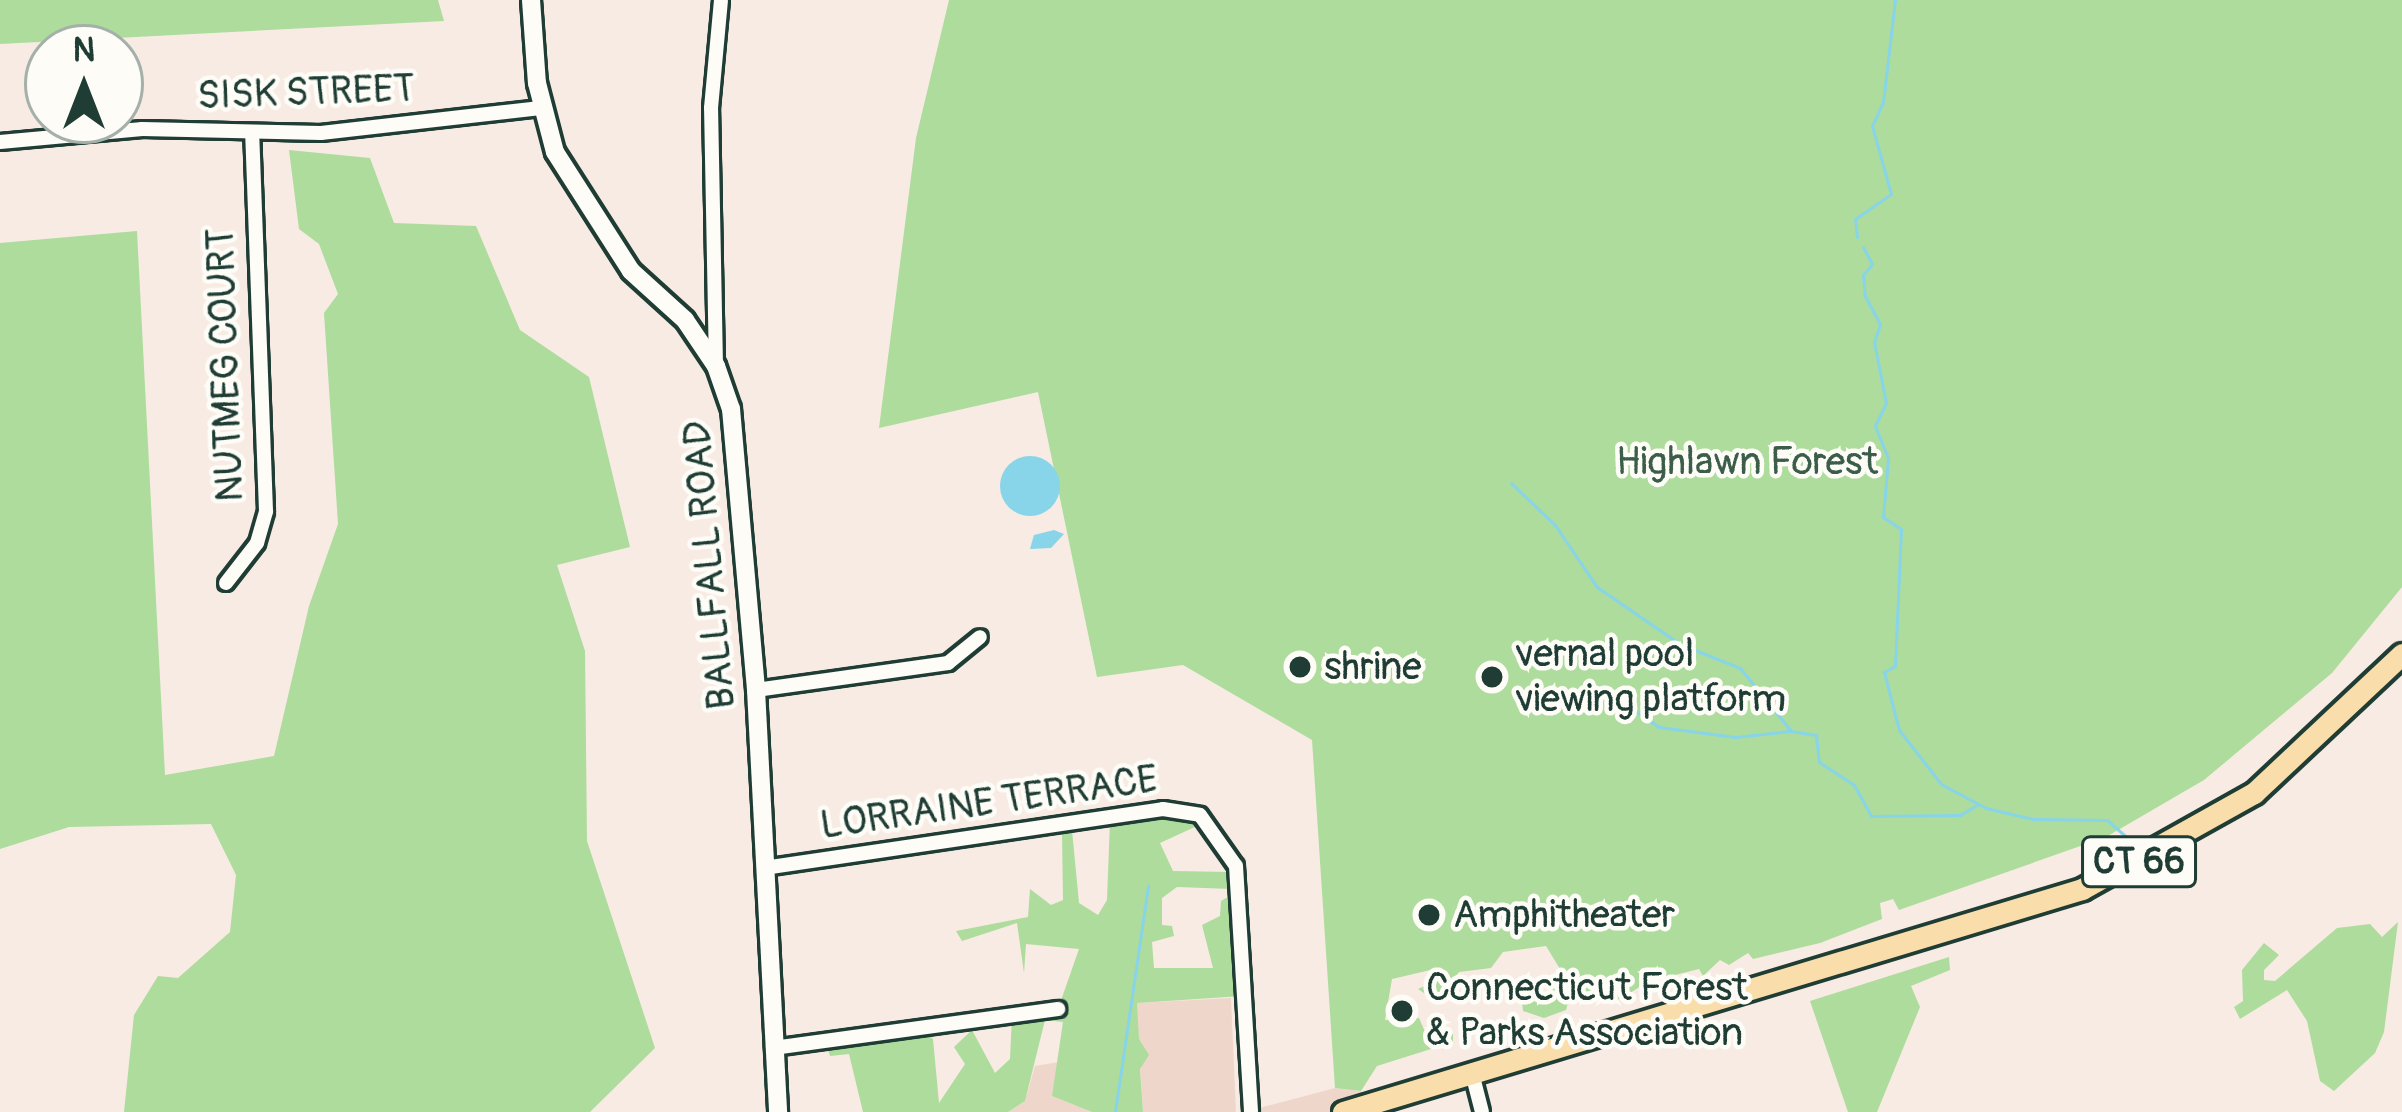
<!DOCTYPE html>
<style>
body{margin:0}
#map{position:relative;width:2402px;height:1112px;overflow:hidden;background:#f7ebe3;font-family:Pangolin,sans-serif}
div>[style]{position:absolute}
.built>*{inset:0;background:#efd6cb}
.green>*{inset:0;background:#addc9c}
.water>*{inset:0;background:#88d4e8}
.round{border-radius:50%}
.stream>*{height:3px;margin:-1.5px;padding:0 1.5px;transform-origin:1.5px;border-radius:1.5px;background:#88d4e8}
.roads{filter:drop-shadow(3px 0 #1f3d34) drop-shadow(-3px 0 #1f3d34) drop-shadow(0 3px #1f3d34) drop-shadow(0 -3px #1f3d34)}
.minor>*{height:14px;margin:-7px;padding:0 7px;transform-origin:7px;border-radius:7px;background:#fdfcf7}
.secondary>*{height:18px;margin:-9px;padding:0 9px;transform-origin:9px;border-radius:9px;background:#fdfcf7}
.trunk>*{height:21px;margin:-10.5px;padding:0 10.5px;transform-origin:10.5px;border-radius:10.5px;background:#f9deab}
.dots>*{width:33px;height:33px;translate:-50% -50%;box-sizing:border-box;border:6px solid #fdfcf7;border-radius:50%}
span{translate:-50% -50%;white-space:nowrap;text-align:center;line-height:1.15;-webkit-text-stroke:9px #fdfcf7;paint-order:stroke}
.shield-label span{padding:3px 9px;background:#fdfcf7;border:3px solid;border-radius:9px;-webkit-text-stroke-width:0}
.shield-label{font-size:36px;color:#1f3d34;font-weight:700}
.street-label{font-size:39px;color:#1f3d34}
.park-label{font-size:39px;color:#3b5d49}
.poi-label{font-size:39px;color:#1f3d34}
.left{translate:0 -50%;text-align:left}
.north{position:absolute;left:24px;top:24px;width:120px;height:120px;box-sizing:border-box;background:#fdfcf7;border:3px solid #a4b0a9;border-radius:50%;rotate:0deg;font-size:33px;font-weight:700;line-height:48px;text-align:center;color:#1f3d34}
.north::after{content:'';display:block;margin:auto;width:42px;height:54px;background:#1f3d34;clip-path:polygon(50% 0,100% 100%,50% 72%,0 100%)}
</style>
<div id="map">
<div class="built">
<div style="clip-path:polygon(1231px 998px,1236px 1112px,1143px 1112px,1136px 1003px)"></div>
<div style="clip-path:polygon(1059px 1062px,1052px 1096px,1092px 1112px,1008px 1112px,1025px 1101px,1035px 1066px)"></div>
<div style="clip-path:polygon(1335px 1088px,1361px 1091px,1368px 1112px,1244px 1112px)"></div>
</div>
<div class="green">
<div style="clip-path:polygon(0 0,438px 0,444px 21px,0 44px)"></div>
<div style="clip-path:polygon(949px 0,2402px 0,2402px 587px,2332px 673px,2204px 780px,2106px 837px,1899px 910px,1893px 899px,1880px 903px,1882px 919px,1820px 943px,1753px 959px,1748px 953px,1729px 965px,1720px 960px,1703px 976px,1699px 969px,1647px 982px,1621px 999px,1583px 1002px,1571px 992px,1566px 1010px,1544px 1018px,1523px 1011px,1522px 1002px,1568px 982px,1546px 946px,1503px 952px,1491px 968px,1459px 972px,1436px 1001px,1418px 989px,1440px 979px,1439px 968px,1392px 979px,1385px 1020px,1419px 1018px,1426px 1034px,1453px 1034px,1453px 1042px,1377px 1066px,1361px 1091px,1335px 1088px,1312px 740px,1183px 665px,1097px 677px,1038px 392px,879px 428px,916px 138px)"></div>
<div style="clip-path:polygon(289px 150px,370px 158px,394px 223px,476px 226px,520px 330px,589px 377px,630px 547px,557px 565px,585px 651px,587px 841px,655px 1048px,590px 1112px,124px 1112px,134px 1015px,158px 976px,178px 978px,230px 932px,236px 875px,211px 824px,69px 827px,0 849px,0 243px,137px 231px,165px 775px,274px 756px,309px 606px,338px 524px,324px 313px,338px 294px,319px 244px,299px 229px)"></div>
<div style="clip-path:polygon(1169px 814px,1197px 826px,1160px 843px,1173px 871px,1231px 872px,1232px 889px,1177px 887px,1162px 898px,1162px 925px,1172px 926px,1174px 936px,1152px 942px,1154px 968px,1213px 968px,1202px 925px,1220px 916px,1221px 901px,1235px 893px,1242px 996px,1137px 1003px,1139px 1039px,1149px 1055px,1140px 1069px,1143px 1112px,1092px 1112px,1052px 1096px,1063px 1022px,1045px 1020px,1025px 1101px,1008px 1112px,863px 1112px,849px 1054px,830px 1056px,826px 1044px,920px 1028px,933px 1039px,939px 1103px,965px 1064px,954px 1047px,972px 1030px,995px 1073px,1010px 1059px,1012px 1016px,1058px 1009px,1079px 949px,1026px 944px,1024px 973px,1017px 923px,962px 941px,956px 931px,1028px 917px,1030px 889px,1051px 905px,1063px 900px,1062px 833px,1072px 830px,1079px 903px,1098px 915px,1107px 900px,1110px 821px)"></div>
<div style="clip-path:polygon(2398px 922px,2384px 1032px,2375px 1053px,2334px 1091px,2320px 1081px,2307px 1021px,2287px 990px,2240px 1019px,2234px 1007px,2243px 1001px,2242px 970px,2264px 943px,2279px 955px,2264px 970px,2264px 980px,2275px 981px,2337px 928px,2370px 924px,2382px 937px)"></div>
<div style="clip-path:polygon(1949px 957px,1950px 970px,1911px 986px,1920px 1007px,1877px 1112px,1848px 1112px,1810px 1001px)"></div>
</div>
<div class="water">
<div class="round" style="left:1000px;top:456px;width:60px;height:60px"></div>
<div style="clip-path:polygon(1054px 530px,1064px 534px,1051px 548px,1030px 549px,1034px 535px)"></div>
</div>
<div class="stream">
<div style="left:1857px;top:237px;width:18px;rotate:-96deg"></div>
<div style="left:1855px;top:219px;width:44px;rotate:-34.8deg"></div>
<div style="left:1891px;top:194px;width:71px;rotate:-105.6deg"></div>
<div style="left:1872px;top:126px;width:26px;rotate:-65deg"></div>
<div style="left:1883px;top:102px;width:103px;rotate:-83.3deg"></div>
<div style="left:1863px;top:247px;width:19px;rotate:62deg"></div>
<div style="left:1872px;top:264px;width:14px;rotate:129deg"></div>
<div style="left:1863px;top:275px;width:21px;rotate:85deg"></div>
<div style="left:1865px;top:296px;width:32px;rotate:62deg"></div>
<div style="left:1880px;top:324px;width:19px;rotate:108deg"></div>
<div style="left:1874px;top:342px;width:62px;rotate:78.9deg"></div>
<div style="left:1886px;top:403px;width:25px;rotate:116deg"></div>
<div style="left:1875px;top:426px;width:35px;rotate:68deg"></div>
<div style="left:1888px;top:458px;width:59px;rotate:94.8deg"></div>
<div style="left:1883px;top:517px;width:22px;rotate:34deg"></div>
<div style="left:1901px;top:529px;width:137px;rotate:92.5deg"></div>
<div style="left:1895px;top:666px;width:13px;rotate:151deg"></div>
<div style="left:1884px;top:672px;width:60px;rotate:75.5deg"></div>
<div style="left:1899px;top:730px;width:68px;rotate:52.1deg"></div>
<div style="left:1941px;top:784px;width:51px;rotate:28.1deg"></div>
<div style="left:1986px;top:808px;width:48px;rotate:13.2deg"></div>
<div style="left:2033px;top:819px;width:74px;rotate:0.8deg"></div>
<div style="left:2107px;top:820px;width:29px;rotate:41deg"></div>
<div style="left:1511px;top:483px;width:61px;rotate:43.7deg"></div>
<div style="left:1555px;top:525px;width:75px;rotate:55.9deg"></div>
<div style="left:1597px;top:587px;width:101px;rotate:34.5deg"></div>
<div style="left:1680px;top:644px;width:65px;rotate:21.8deg"></div>
<div style="left:1740px;top:668px;width:81px;rotate:51deg"></div>
<div style="left:1791px;top:731px;width:25px;rotate:9deg"></div>
<div style="left:1816px;top:735px;width:27px;rotate:84deg"></div>
<div style="left:1819px;top:762px;width:42px;rotate:33.3deg"></div>
<div style="left:1854px;top:785px;width:35px;rotate:61deg"></div>
<div style="left:1871px;top:816px;width:89px;rotate:-0.6deg"></div>
<div style="left:1960px;top:815px;width:21px;rotate:-31deg"></div>
<div style="left:1601px;top:687px;width:70px;rotate:34.6deg"></div>
<div style="left:1659px;top:727px;width:77px;rotate:7.5deg"></div>
<div style="left:1735px;top:737px;width:55px;rotate:-6.2deg"></div>
<div style="left:1115px;top:1112px;width:229px;rotate:-81.7deg"></div>
</div>
<div class="roads">
<div class="minor">
<div style="left:0;top:142px;width:143px;rotate:-5.2deg"></div>
<div style="left:142px;top:129px;width:179px;rotate:1.3deg"></div>
<div style="left:321px;top:133px;width:221px;rotate:-6.5deg"></div>
<div style="left:716px;top:366px;width:258px;rotate:-91.1deg"></div>
<div style="left:711px;top:108px;width:108px;rotate:-84.7deg"></div>
<div style="left:226px;top:583px;width:51px;rotate:-52.2deg"></div>
<div style="left:257px;top:543px;width:33px;rotate:-74deg"></div>
<div style="left:266px;top:511px;width:378px;rotate:-92.1deg"></div>
<div style="left:756px;top:690px;width:194px;rotate:-8deg"></div>
<div style="left:948px;top:663px;width:41px;rotate:-39.1deg"></div>
<div style="left:764px;top:868px;width:403px;rotate:-8.4deg"></div>
<div style="left:1163px;top:809px;width:37px;rotate:9deg"></div>
<div style="left:1200px;top:815px;width:62px;rotate:54.8deg"></div>
<div style="left:1236px;top:866px;width:246px;rotate:86.5deg"></div>
<div style="left:773px;top:1048px;width:288px;rotate:-7.8deg"></div>
<div style="left:1472px;top:1073px;width:40px;rotate:75.6deg"></div>
</div>
<div class="secondary">
<div style="left:531px;top:0;width:83px;rotate:85.9deg"></div>
<div style="left:537px;top:83px;width:71px;rotate:75.4deg"></div>
<div style="left:555px;top:152px;width:141px;rotate:57.4deg"></div>
<div style="left:631px;top:271px;width:73px;rotate:42.2deg"></div>
<div style="left:685px;top:320px;width:55px;rotate:56deg"></div>
<div style="left:716px;top:366px;width:46px;rotate:70.8deg"></div>
<div style="left:731px;top:409px;width:282px;rotate:84.9deg"></div>
<div style="left:756px;top:690px;width:423px;rotate:87deg"></div>
</div>
<div class="trunk">
<div style="left:1343px;top:1112px;width:772px;rotate:-16.79deg"></div>
<div style="left:2082px;top:889px;width:197px;rotate:-29.2deg"></div>
<div style="left:2254px;top:793px;width:203px;rotate:-43.2deg"></div>
</div>
</div>
<div class="dots">
<div style="left:1300px;top:667px;background:#1f3d34"></div>
<div style="left:1492px;top:677px;background:#1f3d34"></div>
<div style="left:1429px;top:915px;background:#1f3d34"></div>
<div style="left:1402px;top:1011px;background:#1f3d34"></div>
</div>
<div class="shield-label">
<span style="left:2139px;top:862px">CT 66</span>
</div>
<div class="street-label">
<span style="left:306px;top:93px;rotate:-2deg">SISK STREET</span>
<span style="left:226px;top:365px;rotate:-92deg">NUTMEG COURT</span>
<span style="left:710px;top:565px;rotate:-95deg">BALLFALL ROAD</span>
<span style="left:989px;top:803px;rotate:-8deg">LORRAINE TERRACE</span>
</div>
<div class="park-label">
<span style="left:1747px;top:462px">Highlawn Forest</span>
</div>
<div class="poi-label">
<span class="left" style="left:1516px;top:677px">vernal pool<br>viewing platform</span>
<span class="left" style="left:1324px;top:667px">shrine</span>
<span class="left" style="left:1453px;top:915px">Amphitheater</span>
<span class="left" style="left:1426px;top:1011px">Connecticut Forest<br>&amp; Parks Association</span>
</div>
<div class="north">N</div>
</div>
